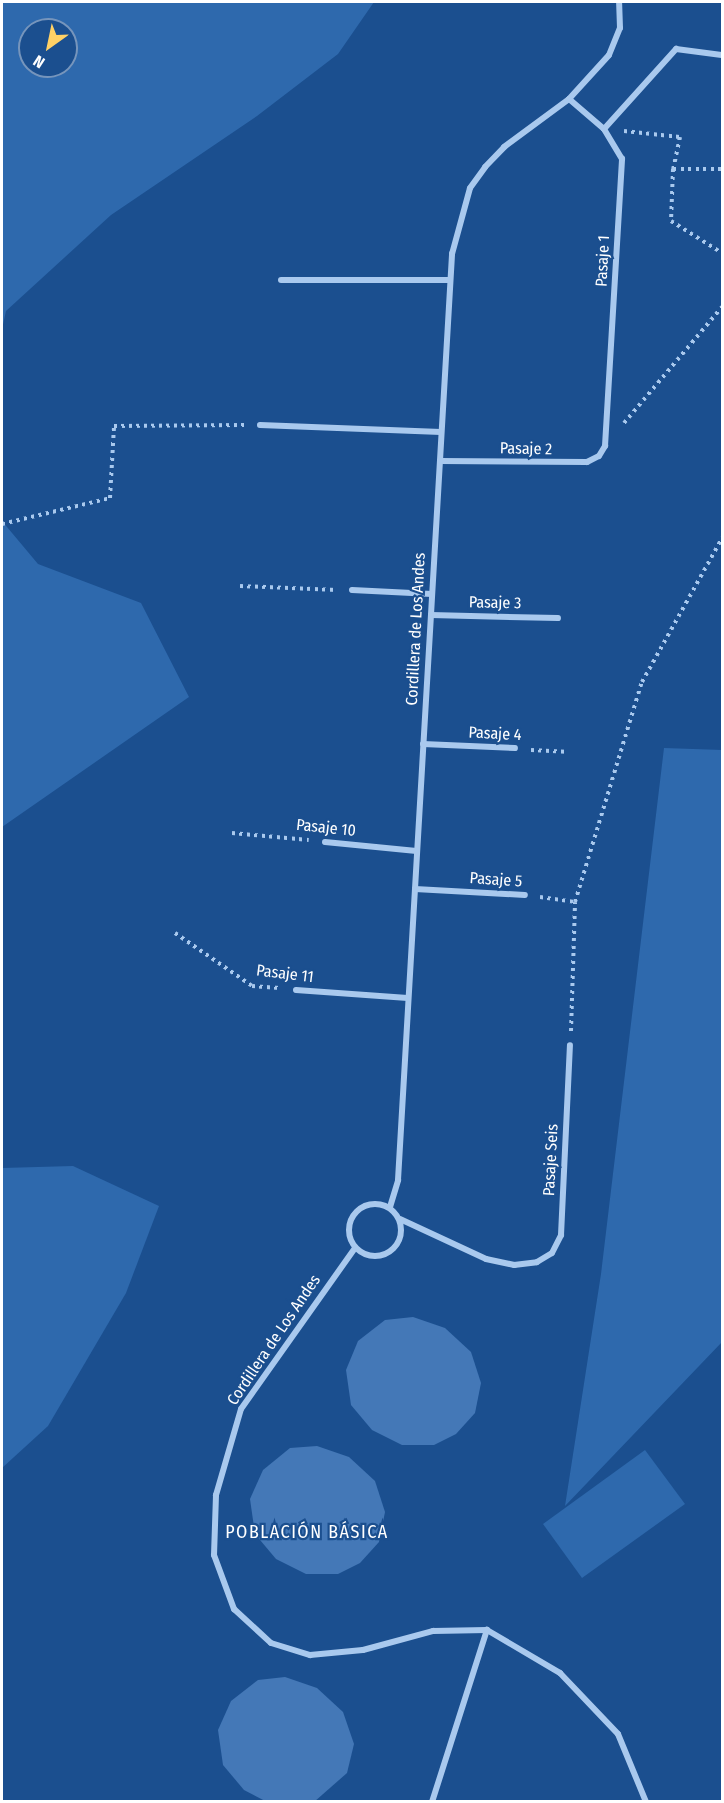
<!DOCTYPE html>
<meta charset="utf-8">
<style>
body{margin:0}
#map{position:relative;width:724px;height:1803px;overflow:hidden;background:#1b4f8f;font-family:"Fira Sans Condensed",sans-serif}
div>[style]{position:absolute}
.green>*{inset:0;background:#2e69ad}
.building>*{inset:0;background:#4478b7}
.path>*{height:4px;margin-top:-2px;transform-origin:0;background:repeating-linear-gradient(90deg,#a9c9ee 0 3px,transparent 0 7.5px)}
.street>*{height:6px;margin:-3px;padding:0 3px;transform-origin:3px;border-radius:3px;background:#a9c9ee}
.street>.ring{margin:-3px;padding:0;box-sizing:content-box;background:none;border:6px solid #a9c9ee;border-radius:50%}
span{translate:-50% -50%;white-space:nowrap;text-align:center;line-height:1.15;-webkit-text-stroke:4.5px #1b4f8f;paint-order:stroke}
.street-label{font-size:16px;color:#fff}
.neighbourhood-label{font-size:18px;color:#fff;letter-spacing:1.5px}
.frame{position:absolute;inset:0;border:3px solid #fff;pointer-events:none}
.north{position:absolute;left:18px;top:18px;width:60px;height:60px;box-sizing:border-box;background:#1b4f8f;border:2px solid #7695bc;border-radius:50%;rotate:213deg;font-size:16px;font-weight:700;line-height:24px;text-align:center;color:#fff}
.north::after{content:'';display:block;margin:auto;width:21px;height:27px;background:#ffd166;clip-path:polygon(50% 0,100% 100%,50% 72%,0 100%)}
</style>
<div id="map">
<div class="green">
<div style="clip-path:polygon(evenodd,2px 2px,374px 2px,338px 54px,257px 116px,111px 215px,6px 311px,2px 329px,2px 2px,30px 30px,66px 30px,66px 66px,30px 66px,30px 30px)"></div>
<div style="clip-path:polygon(2px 521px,38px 564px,141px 603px,189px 697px,2px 827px)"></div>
<div style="clip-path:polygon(664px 748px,722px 750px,722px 1342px,565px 1506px,601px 1274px)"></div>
<div style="clip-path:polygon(73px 1166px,159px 1206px,126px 1293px,48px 1426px,2px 1468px,2px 1168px)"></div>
<div style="clip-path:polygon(645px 1450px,685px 1504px,582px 1578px,543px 1524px)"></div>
</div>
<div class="building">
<div style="clip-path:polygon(413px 1317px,445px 1328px,471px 1352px,481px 1383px,475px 1413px,456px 1434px,434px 1445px,402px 1445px,372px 1430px,351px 1405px,346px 1370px,358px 1341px,385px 1320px)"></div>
<div style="clip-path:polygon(317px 1446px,349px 1457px,375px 1481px,385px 1512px,379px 1542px,360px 1563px,338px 1574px,306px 1574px,276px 1559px,255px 1534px,250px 1499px,263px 1470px,290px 1448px)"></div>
<div style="clip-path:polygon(285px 1677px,317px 1688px,343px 1712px,354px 1744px,347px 1773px,314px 1802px,267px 1802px,244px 1790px,223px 1765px,218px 1730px,231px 1701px,258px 1680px)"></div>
</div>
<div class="path">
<div style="left:624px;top:131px;width:56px;rotate:6.1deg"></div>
<div style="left:680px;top:137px;width:33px;rotate:102deg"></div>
<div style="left:673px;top:169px;width:49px"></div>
<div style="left:673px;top:169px;width:52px;rotate:92.2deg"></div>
<div style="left:671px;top:221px;width:60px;rotate:32.1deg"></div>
<div style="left:624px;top:423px;width:152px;rotate:-49.8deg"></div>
<div style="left:2px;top:524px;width:111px;rotate:-13.5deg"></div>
<div style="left:110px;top:498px;width:72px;rotate:-86.8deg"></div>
<div style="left:114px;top:426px;width:130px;rotate:-0.4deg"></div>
<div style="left:240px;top:586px;width:97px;rotate:2.4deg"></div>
<div style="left:531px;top:750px;width:35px;rotate:3deg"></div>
<div style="left:232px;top:833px;width:77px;rotate:5.2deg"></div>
<div style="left:540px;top:897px;width:35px;rotate:8deg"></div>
<div style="left:175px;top:933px;width:93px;rotate:34.5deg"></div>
<div style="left:252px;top:986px;width:28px;rotate:4deg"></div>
<div style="left:571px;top:1031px;width:129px;rotate:-88.2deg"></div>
<div style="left:575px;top:902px;width:230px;rotate:-73.1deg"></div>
<div style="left:642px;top:682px;width:165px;rotate:-60.9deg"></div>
</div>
<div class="street">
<div style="left:604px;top:129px;width:108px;rotate:-48deg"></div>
<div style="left:676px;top:49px;width:46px;rotate:7.4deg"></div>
<div style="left:281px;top:280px;width:169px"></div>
<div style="left:260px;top:425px;width:181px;rotate:2.2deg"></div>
<div style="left:440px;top:461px;width:147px;rotate:0.4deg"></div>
<div style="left:587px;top:462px;width:13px;rotate:-27deg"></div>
<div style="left:599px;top:456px;width:12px;rotate:-59deg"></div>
<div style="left:605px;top:446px;width:288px;rotate:-86.6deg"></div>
<div style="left:622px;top:159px;width:35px;rotate:-121deg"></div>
<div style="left:604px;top:129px;width:46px;rotate:-139.4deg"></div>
<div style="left:352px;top:590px;width:80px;rotate:2.9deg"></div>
<div style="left:431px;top:615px;width:127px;rotate:1.4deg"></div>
<div style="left:423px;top:744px;width:92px;rotate:2.5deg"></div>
<div style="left:325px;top:842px;width:92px;rotate:5.6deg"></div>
<div style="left:415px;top:889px;width:110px;rotate:3.1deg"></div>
<div style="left:296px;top:990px;width:112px;rotate:4.1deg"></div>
<div class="ring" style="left:349px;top:1204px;width:46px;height:46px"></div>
<div style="left:390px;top:1207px;width:28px;rotate:-73deg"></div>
<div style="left:398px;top:1180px;width:928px;rotate:-86.66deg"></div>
<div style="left:452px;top:254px;width:68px;rotate:-74.7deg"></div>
<div style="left:470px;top:188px;width:26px;rotate:-54deg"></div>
<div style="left:485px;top:167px;width:28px;rotate:-46deg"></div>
<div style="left:504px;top:147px;width:81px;rotate:-36.4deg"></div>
<div style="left:569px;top:99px;width:59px;rotate:-47.7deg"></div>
<div style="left:609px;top:55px;width:29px;rotate:-68deg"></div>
<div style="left:620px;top:28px;width:26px;rotate:-92deg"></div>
<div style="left:400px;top:1219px;width:95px;rotate:24.9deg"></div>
<div style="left:486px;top:1259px;width:29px;rotate:12deg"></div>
<div style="left:514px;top:1265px;width:23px;rotate:-7deg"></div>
<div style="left:537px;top:1262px;width:17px;rotate:-31deg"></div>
<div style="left:552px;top:1253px;width:20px;rotate:-63deg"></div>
<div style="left:561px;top:1235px;width:190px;rotate:-87.3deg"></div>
<div style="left:355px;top:1248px;width:197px;rotate:125.3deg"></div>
<div style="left:241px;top:1409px;width:90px;rotate:106.2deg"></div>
<div style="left:216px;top:1495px;width:60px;rotate:91.9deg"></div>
<div style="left:214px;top:1555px;width:58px;rotate:69.7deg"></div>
<div style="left:234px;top:1609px;width:50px;rotate:42.6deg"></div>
<div style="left:271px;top:1643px;width:41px;rotate:17.1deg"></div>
<div style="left:310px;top:1655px;width:53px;rotate:-5.4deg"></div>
<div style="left:363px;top:1650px;width:73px;rotate:-15.2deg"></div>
<div style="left:433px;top:1631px;width:54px;rotate:-1.1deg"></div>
<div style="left:487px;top:1630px;width:85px;rotate:30.5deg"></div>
<div style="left:560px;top:1673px;width:84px;rotate:46.4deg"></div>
<div style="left:618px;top:1734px;width:74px;rotate:67.6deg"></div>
<div style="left:432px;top:1802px;width:181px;rotate:-72.3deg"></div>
</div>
<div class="street-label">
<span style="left:603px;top:261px;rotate:-87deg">Pasaje 1</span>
<span style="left:526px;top:449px;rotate:1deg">Pasaje 2</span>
<span style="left:495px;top:603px;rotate:1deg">Pasaje 3</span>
<span style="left:416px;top:629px;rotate:-87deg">Cordillera de Los Andes</span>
<span style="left:495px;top:734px;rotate:3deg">Pasaje 4</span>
<span style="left:326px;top:828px;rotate:6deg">Pasaje 10</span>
<span style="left:496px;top:880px;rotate:4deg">Pasaje 5</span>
<span style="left:285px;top:974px;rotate:7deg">Pasaje 11</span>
<span style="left:551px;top:1160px;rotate:-87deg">Pasaje Seis</span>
<span style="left:274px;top:1340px;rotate:-56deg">Cordillera de Los Andes</span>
</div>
<div class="neighbourhood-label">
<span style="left:307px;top:1532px">POBLACIÓN BÁSICA</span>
</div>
<div class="frame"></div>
<div class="north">N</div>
</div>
